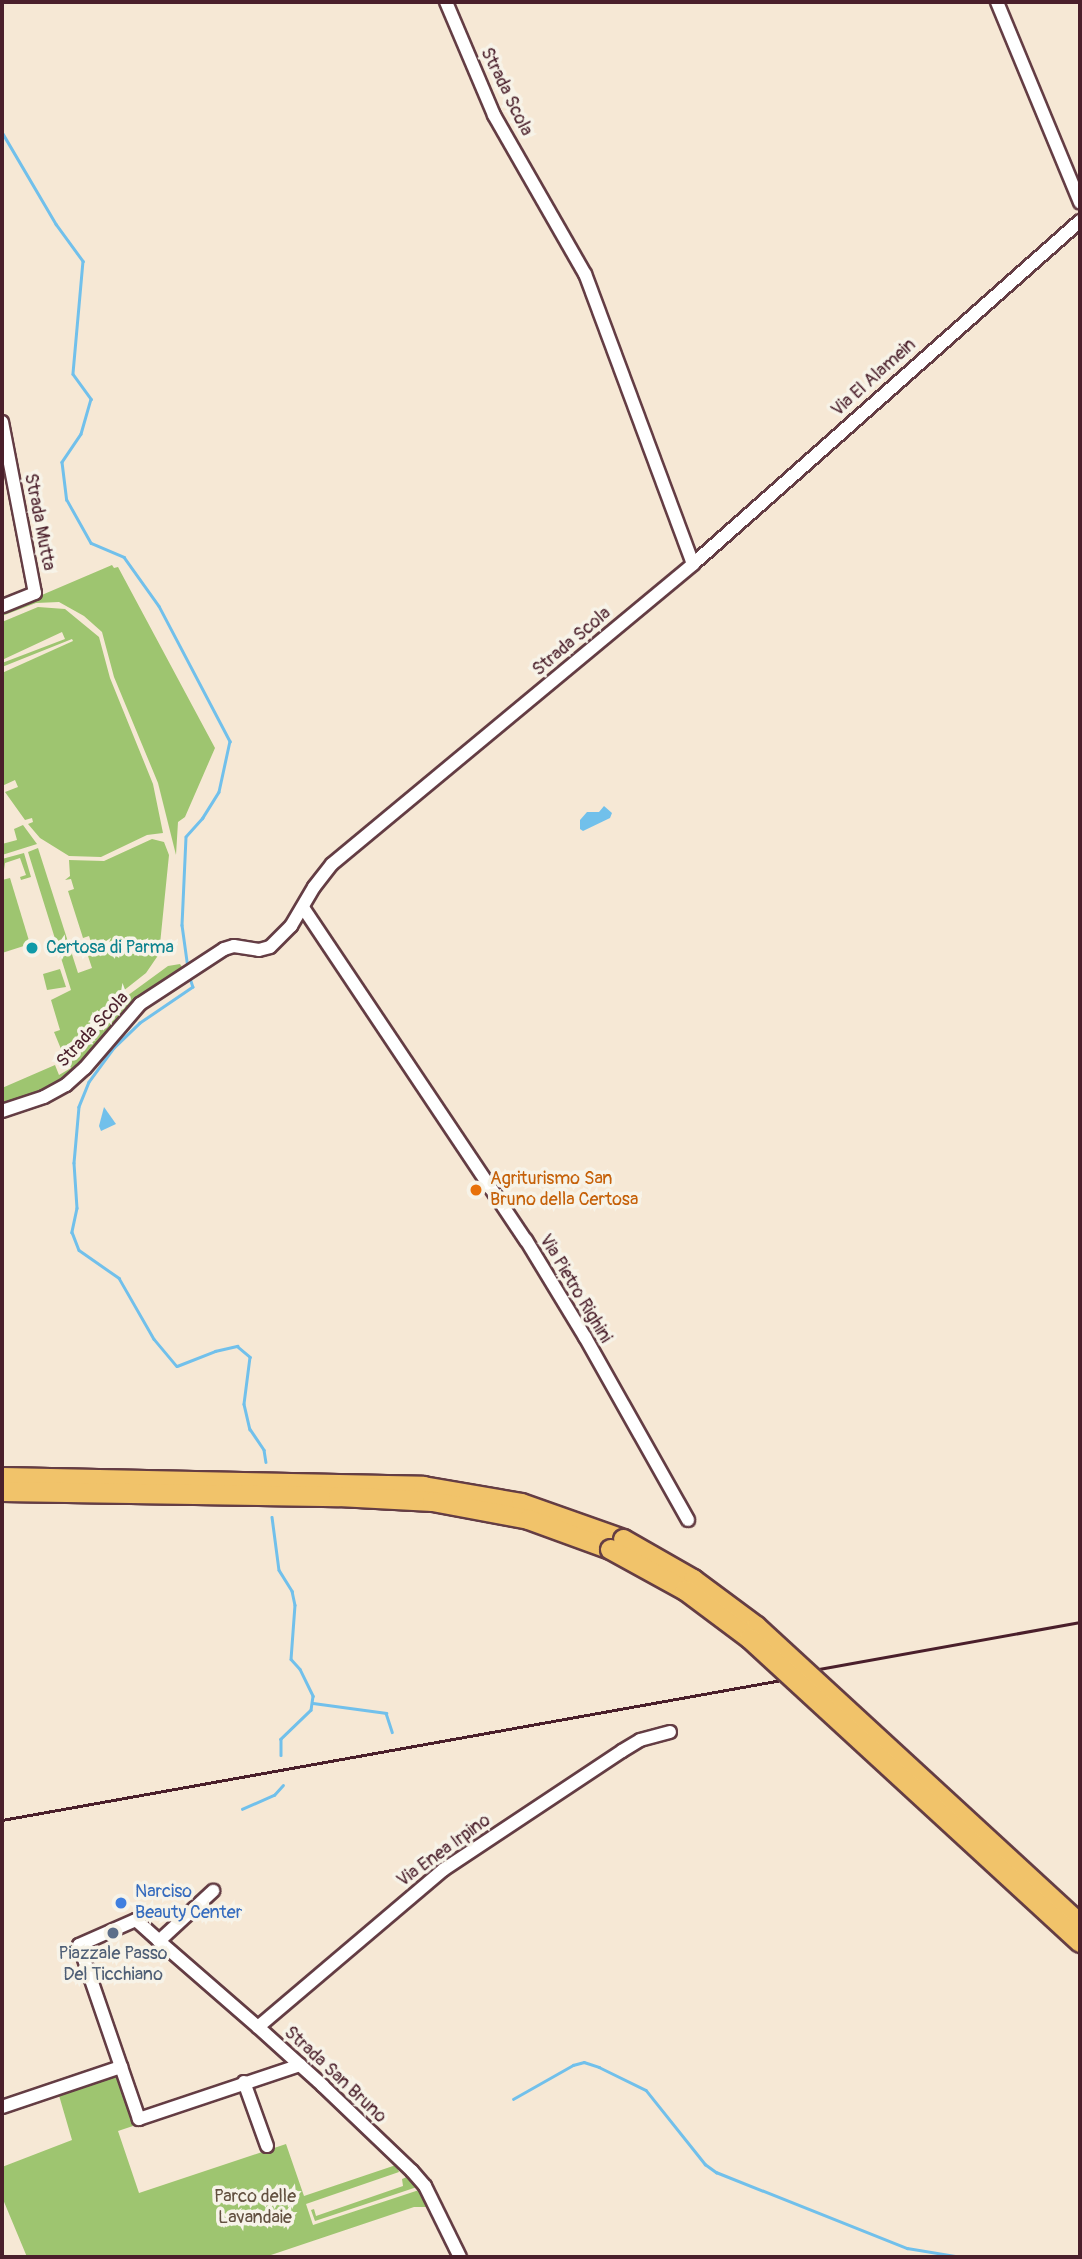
<!DOCTYPE html>
<style>
body{margin:0}
#map{position:relative;width:1082px;height:2259px;overflow:hidden;background:#f6e8d5;font-family:Pangolin,sans-serif}
div>[style]{position:absolute}
.green>*{inset:0;background:#9ec570}
.water>*{inset:0;background:#71c0eb}
.stream>*{height:2.5px;margin:-1.25px;padding:0 1.25px;transform-origin:1.25px;border-radius:1.25px;background:#71c0eb}
.roads{filter:drop-shadow(2px 0 #643d44) drop-shadow(-2px 0 #643d44) drop-shadow(0 2px #643d44) drop-shadow(0 -2px #643d44)}
.minor>*{height:12px;margin:-6px;padding:0 6px;transform-origin:6px;border-radius:6px;background:#fff}
.highway>*{height:19px;margin:-9.5px;padding:0 9.5px;transform-origin:9.5px;border-radius:9.5px;background:#f1c36a}
.rail>*{height:2.5px;margin:-1.25px;padding:0 1.25px;transform-origin:1.25px;border-radius:1.25px;background:#4a1f2b}
.bridges{filter:drop-shadow(2px 0 #643d44) drop-shadow(-2px 0 #643d44) drop-shadow(0 2px #643d44) drop-shadow(0 -2px #643d44)}
.highway-bridge>*{height:19px;margin:-9.5px;padding:0 9.5px;transform-origin:9.5px;border-radius:9.5px;background:#f1c36a}
.dots>*{width:19px;height:19px;translate:-50% -50%;box-sizing:border-box;border:4px solid #f7f3e8;border-radius:50%}
span{translate:-50% -50%;white-space:nowrap;text-align:center;line-height:1.15;-webkit-text-stroke:7px #f7f3e8;paint-order:stroke}
.street-label{font-size:18px;color:#4a1f2b}
.culture-label{font-size:18px;color:#0d838f}
.left{translate:0 -50%;text-align:left}
.food-label{font-size:18px;color:#c56008}
.shop-label{font-size:18px;color:#366cbe}
.service-label{font-size:18px;color:#4e5e75}
.park-label{font-size:18px;color:#635140}
.frame{position:absolute;inset:0;border:4px solid #4a1f2b;pointer-events:none}
</style>
<div id="map">
<div class="green">
<div style="clip-path:polygon(112px 565px,114px 568px,118px 567px,215px 748px,185px 817px,178px 822px,176px 855px,158px 783px,114px 677px,102px 632px,84px 616px,59px 602px,36px 603px,2px 616px,2px 612px)"></div>
<div style="clip-path:polygon(38px 607px,65px 609px,99px 637px,110px 678px,153px 784px,163px 833px,147px 835px,101px 857px,69px 856px,40px 838px,28px 824px,33px 822px,32px 818px,25px 820px,5px 792px,18px 787px,15px 780px,2px 786px,2px 673px,73px 641px,72px 639px,2px 667px,2px 663px,65px 639px,62px 632px,2px 660px,2px 622px)"></div>
<div style="clip-path:polygon(23px 825px,37px 844px,2px 855px,2px 844px,17px 840px,14px 829px)"></div>
<div style="clip-path:polygon(152px 839px,164px 842px,169px 855px,159px 954px,146px 973px,113px 999px,86px 1032px,61px 1049px,54px 1032px,60px 1030px,51px 1000px,71px 990px,28px 852px,38px 848px,78px 973px,92px 968px,85px 947px,92px 945px,89px 936px,83px 938px,68px 891px,74px 889px,71px 879px,65px 880px,70px 876px,69px 860px,104px 861px)"></div>
<div style="clip-path:polygon(24px 853px,31px 877px,21px 880px,20px 877px,26px 875px,20px 858px,5px 863px,4px 870px,2px 859px)"></div>
<div style="clip-path:polygon(10px 878px,30px 944px,2px 953px,2px 880px)"></div>
<div style="clip-path:polygon(180px 964px,184px 970px,63px 1083px,2px 1107px,2px 1088px,55px 1065px,59px 1075px,71px 1068px,67px 1060px,116px 1004px,168px 966px)"></div>
<div style="clip-path:polygon(60px 969px,66px 987px,47px 990px,43px 974px)"></div>
<div style="clip-path:polygon(115px 2072px,133px 2126px,118px 2131px,139px 2193px,286px 2144px,304px 2196px,396px 2165px,399px 2172px,306px 2204px,313px 2225px,419px 2190px,434px 2213px,426px 2207px,414px 2207px,265px 2257px,27px 2257px,2px 2197px,2px 2167px,72px 2140px,58px 2092px)"></div>
<div style="clip-path:polygon(407px 2177px,417px 2187px,315px 2221px,311px 2210px,314px 2209px,316px 2216px,403px 2186px,402px 2179px)"></div>
</div>
<div class="water">
<div style="clip-path:polygon(604px 806px,612px 813px,610px 818px,583px 831px,580px 829px,580px 820px,587px 812px,599px 812px)"></div>
<div style="clip-path:polygon(104px 1107px,116px 1124px,101px 1131px,99px 1126px)"></div>
</div>
<div class="stream">
<div style="left:2px;top:132px;width:107px;rotate:59.6deg"></div>
<div style="left:56px;top:224px;width:46px;rotate:53.9deg"></div>
<div style="left:83px;top:261px;width:113px;rotate:95.1deg"></div>
<div style="left:73px;top:374px;width:31px;rotate:54deg"></div>
<div style="left:91px;top:399px;width:36px;rotate:106deg"></div>
<div style="left:81px;top:434px;width:34px;rotate:124deg"></div>
<div style="left:62px;top:462px;width:38px;rotate:83deg"></div>
<div style="left:67px;top:500px;width:49px;rotate:60.8deg"></div>
<div style="left:91px;top:543px;width:36px;rotate:23deg"></div>
<div style="left:124px;top:557px;width:60px;rotate:54.5deg"></div>
<div style="left:159px;top:606px;width:153px;rotate:62.3deg"></div>
<div style="left:230px;top:741px;width:52px;rotate:102.2deg"></div>
<div style="left:219px;top:792px;width:31px;rotate:122deg"></div>
<div style="left:203px;top:818px;width:25px;rotate:132deg"></div>
<div style="left:186px;top:837px;width:88px;rotate:92.6deg"></div>
<div style="left:182px;top:925px;width:43px;rotate:82.1deg"></div>
<div style="left:190px;top:978px;width:9px;rotate:72deg"></div>
<div style="left:193px;top:987px;width:64px;rotate:145.8deg"></div>
<div style="left:140px;top:1023px;width:36px;rotate:136deg"></div>
<div style="left:114px;top:1048px;width:42px;rotate:126.3deg"></div>
<div style="left:89px;top:1082px;width:27px;rotate:112deg"></div>
<div style="left:79px;top:1107px;width:56px;rotate:95.1deg"></div>
<div style="left:74px;top:1163px;width:45px;rotate:86.2deg"></div>
<div style="left:77px;top:1208px;width:25px;rotate:102deg"></div>
<div style="left:72px;top:1232px;width:19px;rotate:69deg"></div>
<div style="left:79px;top:1250px;width:49px;rotate:35deg"></div>
<div style="left:119px;top:1278px;width:70px;rotate:60.2deg"></div>
<div style="left:154px;top:1339px;width:35px;rotate:50deg"></div>
<div style="left:177px;top:1366px;width:41px;rotate:-21.5deg"></div>
<div style="left:215px;top:1351px;width:23px;rotate:-13deg"></div>
<div style="left:237px;top:1346px;width:17px;rotate:40deg"></div>
<div style="left:250px;top:1357px;width:47px;rotate:97.3deg"></div>
<div style="left:244px;top:1404px;width:26px;rotate:77deg"></div>
<div style="left:250px;top:1429px;width:25px;rotate:56deg"></div>
<div style="left:264px;top:1450px;width:12px;rotate:81deg"></div>
<div style="left:272px;top:1517px;width:53px;rotate:82.5deg"></div>
<div style="left:279px;top:1570px;width:25px;rotate:58deg"></div>
<div style="left:292px;top:1591px;width:14px;rotate:78deg"></div>
<div style="left:295px;top:1605px;width:54px;rotate:94.2deg"></div>
<div style="left:291px;top:1659px;width:13px;rotate:48deg"></div>
<div style="left:300px;top:1669px;width:30px;rotate:64deg"></div>
<div style="left:313px;top:1696px;width:14px;rotate:98deg"></div>
<div style="left:311px;top:1710px;width:42px;rotate:136deg"></div>
<div style="left:281px;top:1739px;width:16px;rotate:90deg"></div>
<div style="left:313px;top:1703px;width:74px;rotate:7.8deg"></div>
<div style="left:386px;top:1713px;width:20px;rotate:72deg"></div>
<div style="left:242px;top:1809px;width:35px;rotate:-24deg"></div>
<div style="left:274px;top:1795px;width:13px;rotate:-48deg"></div>
<div style="left:513px;top:2099px;width:69px;rotate:-29.5deg"></div>
<div style="left:573px;top:2065px;width:11px;rotate:-15deg"></div>
<div style="left:584px;top:2062px;width:16px;rotate:18deg"></div>
<div style="left:599px;top:2067px;width:52px;rotate:26.1deg"></div>
<div style="left:646px;top:2090px;width:95px;rotate:51.4deg"></div>
<div style="left:705px;top:2164px;width:14px;rotate:36deg"></div>
<div style="left:716px;top:2172px;width:206px;rotate:21.7deg"></div>
<div style="left:907px;top:2248px;width:56px;rotate:9.3deg"></div>
</div>
<div class="roads">
<div class="minor">
<div style="left:997px;top:2px;width:217px;rotate:67.5deg"></div>
<div style="left:2px;top:422px;width:174px;rotate:79.1deg"></div>
<div style="left:35px;top:593px;width:35px;rotate:158deg"></div>
<div style="left:693px;top:564px;width:517px;rotate:-41.55deg"></div>
<div style="left:304px;top:909px;width:399px;rotate:56.2deg"></div>
<div style="left:526px;top:1240px;width:114px;rotate:58.7deg"></div>
<div style="left:585px;top:1337px;width:210px;rotate:60.6deg"></div>
<div style="left:2px;top:1111px;width:44px;rotate:-18.4deg"></div>
<div style="left:44px;top:1097px;width:25px;rotate:-29deg"></div>
<div style="left:66px;top:1085px;width:25px;rotate:-42deg"></div>
<div style="left:85px;top:1068px;width:84px;rotate:-49.3deg"></div>
<div style="left:140px;top:1004px;width:100px;rotate:-33.2deg"></div>
<div style="left:224px;top:949px;width:10px;rotate:-17deg"></div>
<div style="left:234px;top:946px;width:25px;rotate:9deg"></div>
<div style="left:259px;top:950px;width:11px;rotate:-15deg"></div>
<div style="left:270px;top:947px;width:30px;rotate:-45deg"></div>
<div style="left:291px;top:926px;width:45px;rotate:-59.5deg"></div>
<div style="left:314px;top:887px;width:29px;rotate:-52deg"></div>
<div style="left:332px;top:864px;width:469px;rotate:-39.7deg"></div>
<div style="left:693px;top:564px;width:309px;rotate:-110.4deg"></div>
<div style="left:585px;top:274px;width:183px;rotate:-119.8deg"></div>
<div style="left:494px;top:115px;width:123px;rotate:-113deg"></div>
<div style="left:159px;top:1941px;width:74px;rotate:-42.8deg"></div>
<div style="left:258px;top:2027px;width:243px;rotate:-40.3deg"></div>
<div style="left:443px;top:1870px;width:215px;rotate:-33.6deg"></div>
<div style="left:622px;top:1751px;width:21px;rotate:-31deg"></div>
<div style="left:640px;top:1740px;width:31px;rotate:-15deg"></div>
<div style="left:300px;top:2065px;width:170px;rotate:161.5deg"></div>
<div style="left:139px;top:2119px;width:184px;rotate:-109deg"></div>
<div style="left:79px;top:1945px;width:62px;rotate:-23.7deg"></div>
<div style="left:136px;top:1920px;width:31px;rotate:42deg"></div>
<div style="left:159px;top:1941px;width:131px;rotate:41deg"></div>
<div style="left:258px;top:2027px;width:57px;rotate:42.1deg"></div>
<div style="left:300px;top:2065px;width:31px;rotate:42deg"></div>
<div style="left:323px;top:2086px;width:123px;rotate:43.7deg"></div>
<div style="left:412px;top:2171px;width:20px;rotate:49deg"></div>
<div style="left:425px;top:2186px;width:79px;rotate:63.8deg"></div>
<div style="left:244px;top:2082px;width:68px;rotate:70.2deg"></div>
<div style="left:2px;top:2107px;width:126px;rotate:-18.6deg"></div>
</div>
<div class="highway">
<div style="left:2px;top:1477px;width:421px;rotate:1.2deg"></div>
<div style="left:423px;top:1486px;width:99px;rotate:9.8deg"></div>
<div style="left:521px;top:1503px;width:108px;rotate:19.4deg"></div>
<div style="left:2px;top:1491px;width:336px;rotate:0.9deg"></div>
<div style="left:338px;top:1496px;width:94px;rotate:3deg"></div>
<div style="left:432px;top:1501px;width:98px;rotate:10.6deg"></div>
<div style="left:528px;top:1519px;width:87px;rotate:20.1deg"></div>
</div>
</div>
<div class="rail">
<div style="left:819px;top:1669px;width:265px;rotate:-10.2deg"></div>
<div style="left:2px;top:1820px;width:792px;rotate:-10.18deg"></div>
</div>
<div class="bridges">
<div class="highway-bridge">
<div style="left:623px;top:1539px;width:81px;rotate:29.7deg"></div>
<div style="left:693px;top:1579px;width:79px;rotate:36.7deg"></div>
<div style="left:756px;top:1626px;width:440px;rotate:42.6deg"></div>
<div style="left:610px;top:1549px;width:85px;rotate:28.7deg"></div>
<div style="left:685px;top:1590px;width:80px;rotate:36.9deg"></div>
<div style="left:749px;top:1638px;width:449px;rotate:42.6deg"></div>
</div>
</div>
<div class="dots">
<div style="left:32px;top:948px;background:#0f9aa8"></div>
<div style="left:476px;top:1190px;background:#e8710a"></div>
<div style="left:121px;top:1903px;background:#3f7fe0"></div>
<div style="left:113px;top:1933px;background:#5c6f8a"></div>
</div>
<div class="street-label">
<span style="left:506px;top:92px;rotate:64deg">Strada Scola</span>
<span style="left:874px;top:378px;rotate:-42deg">Via El Alamein</span>
<span style="left:39px;top:522px;rotate:79deg">Strada Mutta</span>
<span style="left:572px;top:642px;rotate:-40deg">Strada Scola</span>
<span style="left:93px;top:1030px;rotate:-47deg">Strada Scola</span>
<span style="left:575px;top:1289px;rotate:59deg">Via Pietro Righini</span>
<span style="left:444px;top:1851px;rotate:-36deg">Via Enea Irpino</span>
<span style="left:335px;top:2075px;rotate:43deg">Strada San Bruno</span>
</div>
<div class="culture-label">
<span class="left" style="left:46px;top:948px">Certosa di Parma</span>
</div>
<div class="food-label">
<span class="left" style="left:490px;top:1190px">Agriturismo San<br>Bruno della Certosa</span>
</div>
<div class="shop-label">
<span class="left" style="left:135px;top:1903px">Narciso<br>Beauty Center</span>
</div>
<div class="service-label">
<span style="left:113px;top:1965px">Piazzale Passo<br>Del Ticchiano</span>
</div>
<div class="park-label">
<span style="left:255px;top:2208px">Parco delle<br>Lavandaie</span>
</div>
<div class="frame"></div>
</div>
